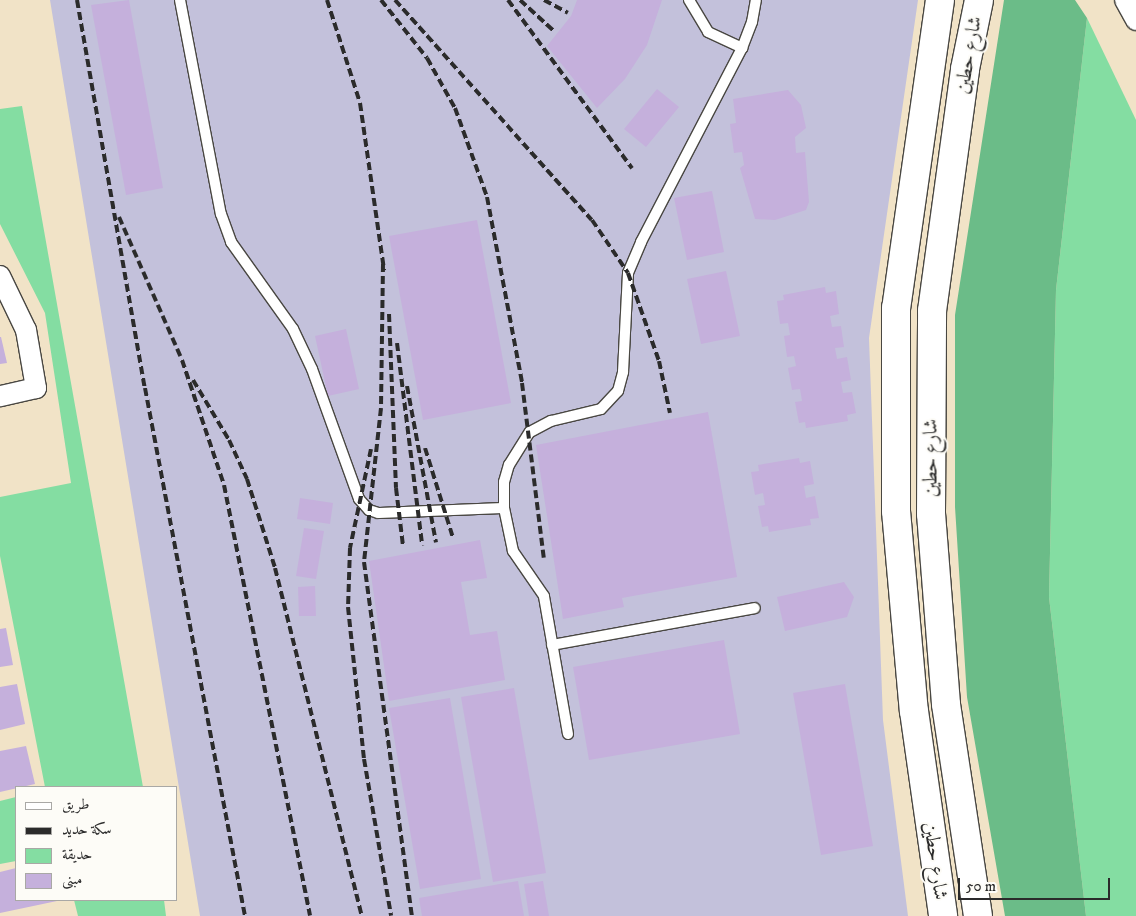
<!DOCTYPE html>
<meta charset="utf-8">
<style>
body{margin:0}
#map{position:relative;width:1136px;height:916px;overflow:hidden;background:#f1e3c7;font-family:"IM FELL DW Pica",Amiri,serif}
div>[style]{position:absolute}
.industrial>*{inset:0;background:#c3c1db}
.green>*{inset:0;background:#84dda2}
.forest>*{inset:0;background:#6bbc88}
.building>*{inset:0;background:#c5b0dc}
.roads{filter:drop-shadow(1px 0 #494742) drop-shadow(-1px 0 #494742) drop-shadow(0 1px #494742) drop-shadow(0 -1px #494742)}
.lane>*{height:10px;margin:-5px;padding:0 5px;transform-origin:5px;border-radius:5px;background:#fff}
.street>*{height:20px;margin:-10px;padding:0 10px;transform-origin:10px;border-radius:10px;background:#fff}
.primary>*{height:28px;margin:-14px;padding:0 14px;transform-origin:14px;border-radius:14px;background:#fff}
.rail>*{height:4px;margin-top:-2px;transform-origin:0;background:repeating-linear-gradient(90deg,#2b2b2b 0 8px,transparent 0 12px)}
span{translate:-50% -50%;white-space:nowrap;text-align:center;line-height:1.15;-webkit-text-stroke:4px #fdfcf7;paint-order:stroke}
.street-label{font-size:20px;color:#2b2b2b}
.legend{position:absolute;left:15px;top:786px;width:162px;height:115px;box-sizing:border-box;background:#fdfcf7;border:1px solid #a9a8a5;margin:0;padding:6px 9px;list-style:none;font-size:15px;color:#2b2b2b}
.legend li{display:flex;align-items:center;gap:10px;height:25px}
.legend b{width:25px;border:1px solid #a9a8a5}
.scale{position:absolute;left:958px;top:878px;width:152px;height:22px;box-sizing:border-box;border:2px solid #2b2b2b;border-top:0;padding-left:6px;font-size:15px;line-height:18px;white-space:nowrap;color:#2b2b2b;-webkit-text-stroke:4px #fdfcf7;paint-order:stroke}
</style>
<div id="map">
<div class="industrial">
<div style="clip-path:polygon(50px 0,918px 0,869px 338px,883px 720px,908px 916px,200px 916px)"></div>
</div>
<div class="green">
<div style="clip-path:polygon(1087px 18px,1136px 120px,1136px 916px,1086px 916px,1049px 597px,1056px 290px)"></div>
<div style="clip-path:polygon(22px 106px,63px 338px,143px 787px,45px 787px,0 556px,0 497px,71px 483px,45px 313px,0 224px,0 109px)"></div>
<div style="clip-path:polygon(16px 797px,16px 861px,0 864px,0 801px)"></div>
<div style="clip-path:polygon(74px 900px,164px 900px,166px 916px,78px 916px)"></div>
</div>
<div class="forest">
<div style="clip-path:polygon(1004px 0,1075px 0,1087px 18px,1056px 290px,1049px 597px,1086px 916px,1005px 916px,967px 697px,955px 507px,955px 315px)"></div>
</div>
<div class="building">
<div style="clip-path:polygon(129px 0,163px 188px,126px 195px,91px 5px)"></div>
<div style="clip-path:polygon(577px 0,662px 0,647px 45px,625px 79px,597px 108px,547px 46px,571px 16px)"></div>
<div style="clip-path:polygon(657px 89px,679px 107px,646px 147px,624px 129px)"></div>
<div style="clip-path:polygon(788px 90px,801px 105px,806px 128px,795px 137px,796px 153px,805px 152px,809px 202px,806px 210px,775px 220px,755px 219px,740px 168px,744px 165px,742px 152px,734px 153px,730px 124px,736px 123px,733px 99px)"></div>
<div style="clip-path:polygon(712px 191px,724px 252px,687px 260px,674px 198px)"></div>
<div style="clip-path:polygon(477px 220px,511px 403px,423px 420px,389px 236px)"></div>
<div style="clip-path:polygon(726px 271px,740px 336px,701px 344px,687px 279px)"></div>
<div style="clip-path:polygon(825px 287px,826px 293px,836px 291px,839px 314px,830px 316px,832px 327px,841px 326px,844px 347px,835px 348px,837px 359px,847px 357px,851px 380px,841px 382px,843px 393px,852px 392px,856px 413px,847px 415px,848px 421px,806px 428px,805px 422px,799px 423px,795px 402px,802px 401px,800px 389px,792px 390px,788px 368px,796px 366px,794px 356px,787px 357px,784px 336px,790px 335px,788px 323px,780px 324px,777px 301px,784px 300px,783px 295px)"></div>
<div style="clip-path:polygon(346px 329px,359px 389px,328px 396px,315px 336px)"></div>
<div style="clip-path:polygon(0 337px,1px 337px,7px 363px,0 364px)"></div>
<div style="clip-path:polygon(708px 412px,737px 577px,622px 598px,624px 607px,563px 619px,536px 445px)"></div>
<div style="clip-path:polygon(799px 458px,800px 463px,810px 461px,814px 484px,804px 486px,806px 498px,815px 496px,819px 518px,810px 519px,811px 525px,769px 532px,768px 526px,762px 527px,758px 506px,765px 505px,763px 493px,755px 495px,751px 472px,759px 471px,758px 465px)"></div>
<div style="clip-path:polygon(300px 498px,333px 503px,330px 524px,297px 519px)"></div>
<div style="clip-path:polygon(304px 528px,324px 531px,316px 579px,296px 576px)"></div>
<div style="clip-path:polygon(480px 540px,487px 578px,461px 582px,470px 635px,497px 631px,505px 680px,389px 701px,369px 561px)"></div>
<div style="clip-path:polygon(844px 582px,854px 597px,847px 617px,785px 631px,777px 597px)"></div>
<div style="clip-path:polygon(315px 586px,316px 616px,299px 616px,298px 587px)"></div>
<div style="clip-path:polygon(6px 628px,13px 665px,0 667px,0 629px)"></div>
<div style="clip-path:polygon(724px 640px,740px 734px,589px 760px,573px 667px)"></div>
<div style="clip-path:polygon(17px 684px,25px 724px,0 730px,0 687px)"></div>
<div style="clip-path:polygon(845px 684px,873px 846px,821px 855px,793px 693px)"></div>
<div style="clip-path:polygon(514px 688px,546px 873px,493px 882px,461px 697px)"></div>
<div style="clip-path:polygon(450px 698px,481px 879px,420px 889px,389px 708px)"></div>
<div style="clip-path:polygon(26px 746px,35px 784px,0 792px,0 751px)"></div>
<div style="clip-path:polygon(16px 868px,16px 900px,57px 901px,0 913px,0 872px)"></div>
<div style="clip-path:polygon(518px 881px,524px 916px,422px 916px,419px 898px)"></div>
<div style="clip-path:polygon(543px 881px,549px 916px,529px 916px,524px 884px)"></div>
</div>
<div class="roads">
<div class="lane">
<div style="left:180px;top:0;width:218px;rotate:79.2deg"></div>
<div style="left:221px;top:214px;width:30px;rotate:70deg"></div>
<div style="left:231px;top:242px;width:107px;rotate:54.5deg"></div>
<div style="left:293px;top:329px;width:44px;rotate:64.6deg"></div>
<div style="left:312px;top:369px;width:138px;rotate:70.1deg"></div>
<div style="left:359px;top:499px;width:15px;rotate:48deg"></div>
<div style="left:369px;top:510px;width:9px;rotate:18deg"></div>
<div style="left:378px;top:513px;width:126px;rotate:-2.3deg"></div>
<div style="left:689px;top:0;width:37px;rotate:59deg"></div>
<div style="left:708px;top:32px;width:38px;rotate:25deg"></div>
<div style="left:552px;top:645px;width:206px;rotate:-10.3deg"></div>
<div style="left:568px;top:734px;width:140px;rotate:-99.9deg"></div>
<div style="left:544px;top:596px;width:55px;rotate:-124.6deg"></div>
<div style="left:513px;top:551px;width:44px;rotate:-101.8deg"></div>
<div style="left:504px;top:508px;width:26px;rotate:-90deg"></div>
<div style="left:504px;top:482px;width:18px;rotate:-74deg"></div>
<div style="left:509px;top:465px;width:39px;rotate:-58deg"></div>
<div style="left:530px;top:432px;width:24px;rotate:-28deg"></div>
<div style="left:551px;top:421px;width:51px;rotate:-13.5deg"></div>
<div style="left:601px;top:409px;width:25px;rotate:-47deg"></div>
<div style="left:618px;top:391px;width:20px;rotate:-75deg"></div>
<div style="left:623px;top:372px;width:99px;rotate:-87.1deg"></div>
<div style="left:628px;top:273px;width:34px;rotate:-67deg"></div>
<div style="left:641px;top:242px;width:219px;rotate:-62.5deg"></div>
<div style="left:742px;top:48px;width:28px;rotate:-69deg"></div>
<div style="left:752px;top:22px;width:22px;rotate:-80deg"></div>
</div>
<div class="street">
<div style="left:1125px;top:0;width:23px;rotate:61deg"></div>
<div style="left:0;top:276px;width:60px;rotate:64.3deg"></div>
<div style="left:26px;top:330px;width:59px;rotate:80.2deg"></div>
<div style="left:36px;top:388px;width:37px;rotate:167deg"></div>
</div>
<div class="primary">
<div style="left:940px;top:0;width:311px;rotate:98.1deg"></div>
<div style="left:896px;top:308px;width:203px;rotate:90deg"></div>
<div style="left:896px;top:511px;width:201px;rotate:84.9deg"></div>
<div style="left:914px;top:711px;width:207px;rotate:81.9deg"></div>
<div style="left:978px;top:916px;width:214px;rotate:-98.6deg"></div>
<div style="left:946px;top:704px;width:191px;rotate:-94.5deg"></div>
<div style="left:931px;top:514px;width:203px;rotate:-89.7deg"></div>
<div style="left:932px;top:311px;width:244px;rotate:-82.2deg"></div>
<div style="left:965px;top:69px;width:70px;rotate:-78.5deg"></div>
</div>
</div>
<div class="rail">
<div style="left:77px;top:0;width:394px;rotate:80.1deg"></div>
<div style="left:145px;top:388px;width:537px;rotate:79.28deg"></div>
<div style="left:327px;top:0;width:108px;rotate:72.2deg"></div>
<div style="left:360px;top:103px;width:169px;rotate:81.8deg"></div>
<div style="left:381px;top:0;width:74px;rotate:51.6deg"></div>
<div style="left:427px;top:58px;width:57px;rotate:60.8deg"></div>
<div style="left:455px;top:108px;width:95px;rotate:70.2deg"></div>
<div style="left:487px;top:197px;width:189px;rotate:79.3deg"></div>
<div style="left:522px;top:383px;width:178px;rotate:82.9deg"></div>
<div style="left:395px;top:0;width:295px;rotate:48.2deg"></div>
<div style="left:592px;top:220px;width:64px;rotate:55.8deg"></div>
<div style="left:628px;top:273px;width:93px;rotate:70.6deg"></div>
<div style="left:659px;top:361px;width:53px;rotate:78.1deg"></div>
<div style="left:508px;top:0;width:209px;rotate:53.6deg"></div>
<div style="left:520px;top:0;width:47px;rotate:42.4deg"></div>
<div style="left:544px;top:0;width:27px;rotate:28deg"></div>
<div style="left:119px;top:217px;width:156px;rotate:66.2deg"></div>
<div style="left:182px;top:360px;width:132px;rotate:71.4deg"></div>
<div style="left:224px;top:485px;width:439px;rotate:78.7deg"></div>
<div style="left:383px;top:264px;width:144px;rotate:90.8deg"></div>
<div style="left:381px;top:408px;width:155px;rotate:96.3deg"></div>
<div style="left:364px;top:562px;width:357px;rotate:82.3deg"></div>
<div style="left:389px;top:314px;width:174px;rotate:87.7deg"></div>
<div style="left:396px;top:488px;width:58px;rotate:83.1deg"></div>
<div style="left:397px;top:343px;width:204px;rotate:82.9deg"></div>
<div style="left:193px;top:380px;width:70px;rotate:59deg"></div>
<div style="left:229px;top:440px;width:43px;rotate:65.2deg"></div>
<div style="left:247px;top:479px;width:93px;rotate:72.5deg"></div>
<div style="left:275px;top:568px;width:359px;rotate:76deg"></div>
<div style="left:407px;top:386px;width:159px;rotate:79.5deg"></div>
<div style="left:425px;top:448px;width:94px;rotate:72.7deg"></div>
<div style="left:371px;top:449px;width:101px;rotate:102deg"></div>
<div style="left:350px;top:548px;width:59px;rotate:91.9deg"></div>
<div style="left:348px;top:607px;width:153px;rotate:84deg"></div>
<div style="left:364px;top:759px;width:159px;rotate:80.2deg"></div>
</div>
<div class="street-label">
<span style="left:969px;top:55px;rotate:-80deg">شارع حطين</span>
<span style="left:931px;top:458px;rotate:-90deg">شارع حطين</span>
<span style="left:935px;top:861px;rotate:82deg">شارع حطين</span>
</div>
<ul class="legend">
<li><b style="height:6px;background:#fff"></b>طريق</li>
<li><b style="height:6px;background:#2b2b2b"></b>سكة حديد</li>
<li><b style="height:14px;background:#84dda2"></b>حديقة</li>
<li><b style="height:14px;background:#c5b0dc"></b>مبنى</li>
</ul>
<div class="scale">50 m</div>
</div>
